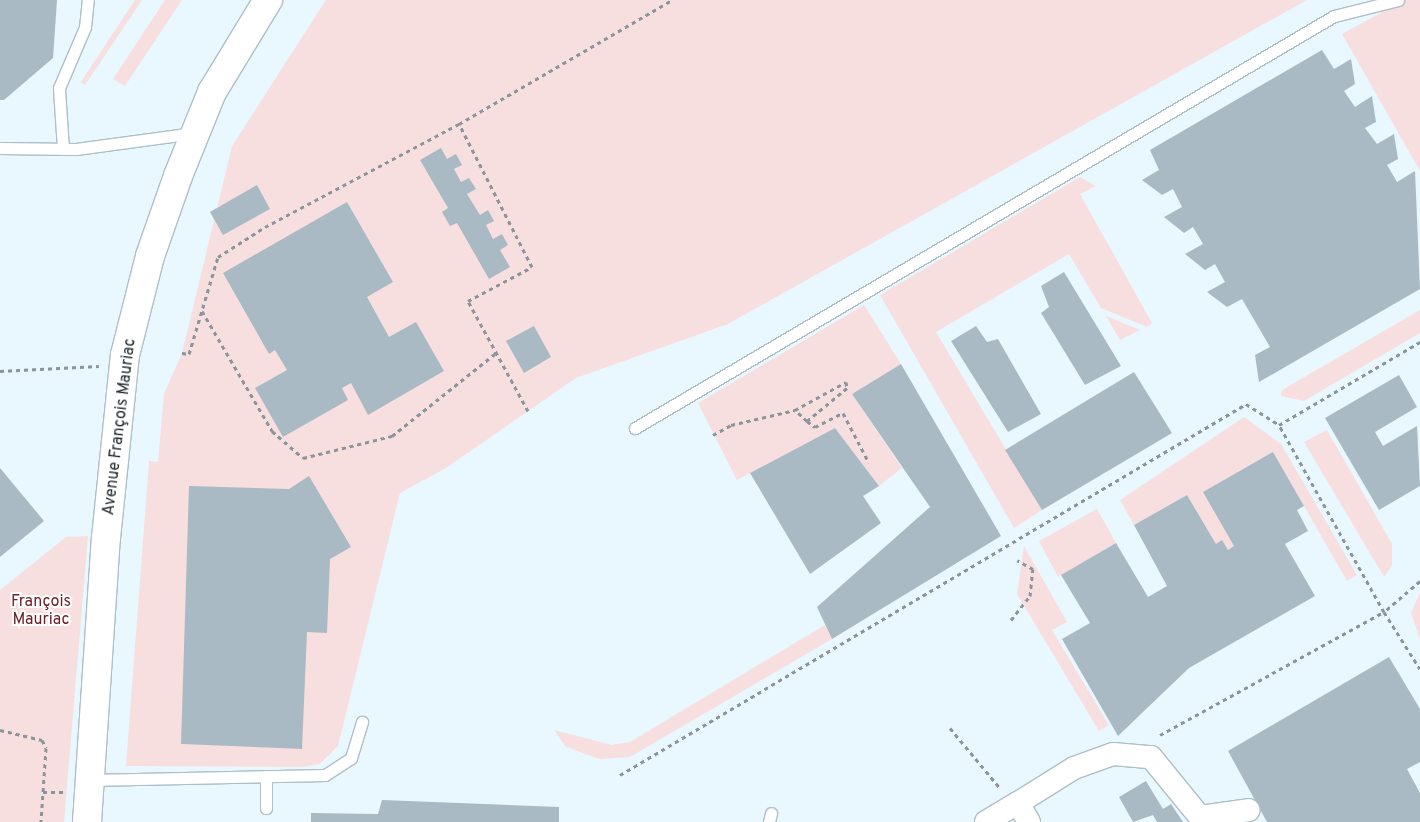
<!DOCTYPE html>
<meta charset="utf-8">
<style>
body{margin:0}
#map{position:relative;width:1420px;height:822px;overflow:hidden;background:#e9f7fe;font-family:Overpass,sans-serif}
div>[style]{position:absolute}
.green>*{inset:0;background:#f8dfdf}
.building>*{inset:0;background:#aabac4}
.path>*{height:3px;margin-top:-1.5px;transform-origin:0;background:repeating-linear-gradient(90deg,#8a949a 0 4px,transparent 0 8px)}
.roads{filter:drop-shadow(1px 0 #aebfc8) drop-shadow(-1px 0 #aebfc8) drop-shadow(0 1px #aebfc8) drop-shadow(0 -1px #aebfc8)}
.lane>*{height:11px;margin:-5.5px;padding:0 5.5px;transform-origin:5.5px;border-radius:5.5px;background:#fff}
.street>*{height:22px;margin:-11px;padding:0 11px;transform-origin:11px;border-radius:11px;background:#fff}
.secondary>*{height:28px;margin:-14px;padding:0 14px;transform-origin:14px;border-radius:14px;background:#fff}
span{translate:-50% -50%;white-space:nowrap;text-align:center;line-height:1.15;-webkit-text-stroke:4px #fff;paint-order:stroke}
.street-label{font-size:16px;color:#1d2327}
.park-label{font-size:16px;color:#6c2028}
</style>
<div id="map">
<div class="green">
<div style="clip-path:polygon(135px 0,142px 0,85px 85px,81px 82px)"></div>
<div style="clip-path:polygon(165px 0,182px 0,125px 86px,113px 79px)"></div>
<div style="clip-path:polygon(326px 0,1307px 0,728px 324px,576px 378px,446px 468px,400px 493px,338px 746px,320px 764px,303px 767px,126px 766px,149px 461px,158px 462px,164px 394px,182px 353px,232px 146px)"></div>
<div style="clip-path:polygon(1404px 0,1420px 0,1420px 171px,1342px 34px)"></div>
<div style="clip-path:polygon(1080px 177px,1096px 186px,1080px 194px,1152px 323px,1147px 327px,1101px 308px,1069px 254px,936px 332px,1042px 510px,1014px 528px,880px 295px)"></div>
<div style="clip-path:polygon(864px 305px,901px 364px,852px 394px,902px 468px,879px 486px,835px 428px,737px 480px,698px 403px)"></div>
<div style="clip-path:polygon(1420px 310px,1420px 333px,1304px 401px,1281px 396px,1282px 390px)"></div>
<div style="clip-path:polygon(1106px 316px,1140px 330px,1120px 340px)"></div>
<div style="clip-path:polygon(1244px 417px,1281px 444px,1357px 575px,1347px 581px,1273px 452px,1234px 546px,1228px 550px,1216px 544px,1187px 495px,1134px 525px,1120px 500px)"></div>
<div style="clip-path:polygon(1327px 430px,1392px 544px,1392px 566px,1384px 577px,1304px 442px)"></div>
<div style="clip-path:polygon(1097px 509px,1116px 543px,1058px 577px,1039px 541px)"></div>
<div style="clip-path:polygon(88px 536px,64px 822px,0 822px,0 590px,66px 537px)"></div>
<div style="clip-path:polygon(1024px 546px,1067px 622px,1052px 630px,1109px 725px,1099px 731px,1017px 594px)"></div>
<div style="clip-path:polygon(1420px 593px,1420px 639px,1411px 613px)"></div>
<div style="clip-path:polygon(825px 625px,832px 639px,630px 757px,600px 759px,582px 753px,565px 746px,554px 730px,612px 745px,630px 742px)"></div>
</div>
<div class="building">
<div style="clip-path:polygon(0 0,57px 0,53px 58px,4px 100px,0 100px)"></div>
<div style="clip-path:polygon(1322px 50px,1334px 69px,1351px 59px,1355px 84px,1344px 91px,1355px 107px,1372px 96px,1376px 122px,1365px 128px,1377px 144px,1394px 134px,1398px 159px,1387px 165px,1397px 182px,1415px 171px,1420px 289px,1259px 382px,1255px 355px,1270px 347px,1242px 299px,1227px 307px,1207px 292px,1225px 282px,1215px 264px,1205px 270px,1185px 254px,1203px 244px,1193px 227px,1184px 233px,1164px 217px,1182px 207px,1173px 189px,1162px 195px,1142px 180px,1159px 170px,1150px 150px)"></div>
<div style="clip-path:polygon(441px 148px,447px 159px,456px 154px,462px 165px,454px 169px,461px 182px,469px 178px,476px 189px,467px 194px,480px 215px,488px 210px,494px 221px,486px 225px,493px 239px,502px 234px,508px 245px,500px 250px,510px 267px,489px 279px,457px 223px,450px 226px,442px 212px,448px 208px,420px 160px)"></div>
<div style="clip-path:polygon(257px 185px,270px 209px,223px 235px,210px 212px)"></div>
<div style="clip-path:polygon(347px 202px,393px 282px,367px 297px,389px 337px,416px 322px,444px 371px,368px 415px,351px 383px,342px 388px,348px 400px,283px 437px,255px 388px,287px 370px,275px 350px,269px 354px,223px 273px)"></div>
<div style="clip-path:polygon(1064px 272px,1121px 366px,1085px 385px,1041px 313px,1049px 307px,1041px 286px)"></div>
<div style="clip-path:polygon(534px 326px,551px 357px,524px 373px,506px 341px)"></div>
<div style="clip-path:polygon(976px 326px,987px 342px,998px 339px,1041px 414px,1008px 432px,951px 341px)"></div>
<div style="clip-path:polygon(901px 364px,1001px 536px,832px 639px,817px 607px,930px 507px,852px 394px)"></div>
<div style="clip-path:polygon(1134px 372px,1172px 433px,1042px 510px,1005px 450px)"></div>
<div style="clip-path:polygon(1399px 375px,1417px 407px,1375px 432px,1383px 446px,1417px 426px,1420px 486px,1379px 510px,1325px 418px)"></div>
<div style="clip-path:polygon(835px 428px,879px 486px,863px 496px,881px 523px,810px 574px,750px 473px)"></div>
<div style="clip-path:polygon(1273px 452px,1304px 506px,1297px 510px,1308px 531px,1285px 544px,1315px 596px,1189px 668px,1118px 736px,1062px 639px,1090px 623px,1061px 575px,1116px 543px,1148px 597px,1167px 586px,1134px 525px,1187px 495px,1216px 544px,1222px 540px,1228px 550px,1234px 546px,1203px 492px)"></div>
<div style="clip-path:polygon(0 468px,44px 521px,0 557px)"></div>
<div style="clip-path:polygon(309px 476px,351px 547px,330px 559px,327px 633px,307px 632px,302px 749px,181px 744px,189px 486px,289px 489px)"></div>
<div style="clip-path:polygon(1389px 657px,1420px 709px,1420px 762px,1407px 769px,1420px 793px,1420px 822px,1267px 822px,1228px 751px)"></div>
<div style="clip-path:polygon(1146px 781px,1163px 809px,1171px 804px,1183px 822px,1157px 822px,1153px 815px,1133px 822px,1119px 797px)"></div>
<div style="clip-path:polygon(382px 800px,559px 807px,559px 822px,311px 822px,311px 813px,378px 814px)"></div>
</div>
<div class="path">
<div style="left:202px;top:311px;width:139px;rotate:59.7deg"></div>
<div style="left:272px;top:431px;width:41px;rotate:41.1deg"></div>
<div style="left:303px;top:458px;width:92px;rotate:-13.9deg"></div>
<div style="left:392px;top:436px;width:133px;rotate:-38.6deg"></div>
<div style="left:182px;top:353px;width:7px;rotate:8deg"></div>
<div style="left:189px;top:354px;width:101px;rotate:-73.4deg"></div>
<div style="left:218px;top:257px;width:56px;rotate:-32.6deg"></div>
<div style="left:265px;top:227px;width:220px;rotate:-28deg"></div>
<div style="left:0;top:371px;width:99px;rotate:-2.9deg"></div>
<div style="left:528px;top:411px;width:125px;rotate:-118.6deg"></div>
<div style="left:468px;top:301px;width:72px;rotate:-28deg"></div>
<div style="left:532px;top:267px;width:161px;rotate:-117deg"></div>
<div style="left:459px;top:124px;width:246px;rotate:-30.2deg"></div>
<div style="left:807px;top:421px;width:10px;rotate:37deg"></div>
<div style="left:815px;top:427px;width:31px;rotate:-27deg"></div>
<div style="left:843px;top:413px;width:56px;rotate:62.5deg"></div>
<div style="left:713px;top:435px;width:21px;rotate:-29deg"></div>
<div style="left:731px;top:425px;width:66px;rotate:-13.2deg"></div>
<div style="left:795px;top:410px;width:58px;rotate:-28.8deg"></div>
<div style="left:846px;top:382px;width:6px;rotate:81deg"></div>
<div style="left:847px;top:388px;width:52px;rotate:140.5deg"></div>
<div style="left:807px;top:421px;width:16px;rotate:-137deg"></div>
<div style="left:1420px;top:581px;width:48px;rotate:139.3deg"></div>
<div style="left:1384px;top:612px;width:67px;rotate:57.7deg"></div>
<div style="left:1011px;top:620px;width:31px;rotate:-52deg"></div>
<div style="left:1030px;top:596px;width:27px;rotate:-84deg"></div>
<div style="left:1033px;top:569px;width:18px;rotate:-151deg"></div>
<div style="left:950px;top:728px;width:78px;rotate:50.2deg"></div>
<div style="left:0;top:730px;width:43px;rotate:13.4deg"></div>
<div style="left:42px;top:740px;width:9px;rotate:63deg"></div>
<div style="left:46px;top:748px;width:74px;rotate:93.9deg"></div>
<div style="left:1160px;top:735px;width:256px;rotate:-28.8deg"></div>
<div style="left:1384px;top:612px;width:214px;rotate:-119.3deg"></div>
<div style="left:620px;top:775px;width:728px;rotate:-30.65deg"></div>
<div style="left:1246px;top:404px;width:39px;rotate:32deg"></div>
<div style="left:1279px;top:425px;width:164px;rotate:-30.5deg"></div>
<div style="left:43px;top:792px;width:22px"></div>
</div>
<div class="roads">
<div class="lane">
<div style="left:0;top:148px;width:76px;rotate:0.8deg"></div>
<div style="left:76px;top:149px;width:119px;rotate:-7.7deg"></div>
<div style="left:63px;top:149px;width:61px;rotate:-93.8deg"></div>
<div style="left:59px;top:88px;width:66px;rotate:-66.9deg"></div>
<div style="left:85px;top:27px;width:27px;rotate:-84deg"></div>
<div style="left:635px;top:428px;width:811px;rotate:-30.52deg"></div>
<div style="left:1334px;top:16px;width:66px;rotate:-14deg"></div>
<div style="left:90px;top:780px;width:235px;rotate:-1.2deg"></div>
<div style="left:325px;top:775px;width:31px;rotate:-33deg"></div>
<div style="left:351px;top:758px;width:38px;rotate:-73deg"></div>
<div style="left:266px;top:808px;width:32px;rotate:-90deg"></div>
<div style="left:769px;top:822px;width:9px;rotate:-77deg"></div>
</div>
<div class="street">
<div style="left:1018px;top:803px;width:66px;rotate:-32deg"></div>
<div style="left:1074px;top:768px;width:41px;rotate:-19.7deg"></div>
<div style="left:1113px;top:754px;width:38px;rotate:5deg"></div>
<div style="left:1151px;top:757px;width:77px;rotate:50.8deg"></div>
<div style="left:1200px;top:817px;width:49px;rotate:-8.1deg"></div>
<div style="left:986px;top:822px;width:37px;rotate:-31deg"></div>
<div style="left:1018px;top:803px;width:22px;rotate:60deg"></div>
</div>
<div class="secondary">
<div style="left:87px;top:822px;width:285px;rotate:-86.2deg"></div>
<div style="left:106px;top:538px;width:184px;rotate:-84.1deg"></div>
<div style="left:125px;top:355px;width:102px;rotate:-75.8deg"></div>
<div style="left:150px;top:256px;width:85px;rotate:-70.7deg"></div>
<div style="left:178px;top:176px;width:91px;rotate:-68deg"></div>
<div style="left:212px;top:92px;width:108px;rotate:-58.7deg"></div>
</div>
</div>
<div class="street-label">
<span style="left:120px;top:427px;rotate:-83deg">Avenue François Mauriac</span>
</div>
<div class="park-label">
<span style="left:41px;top:611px">François<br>Mauriac</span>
</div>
</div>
